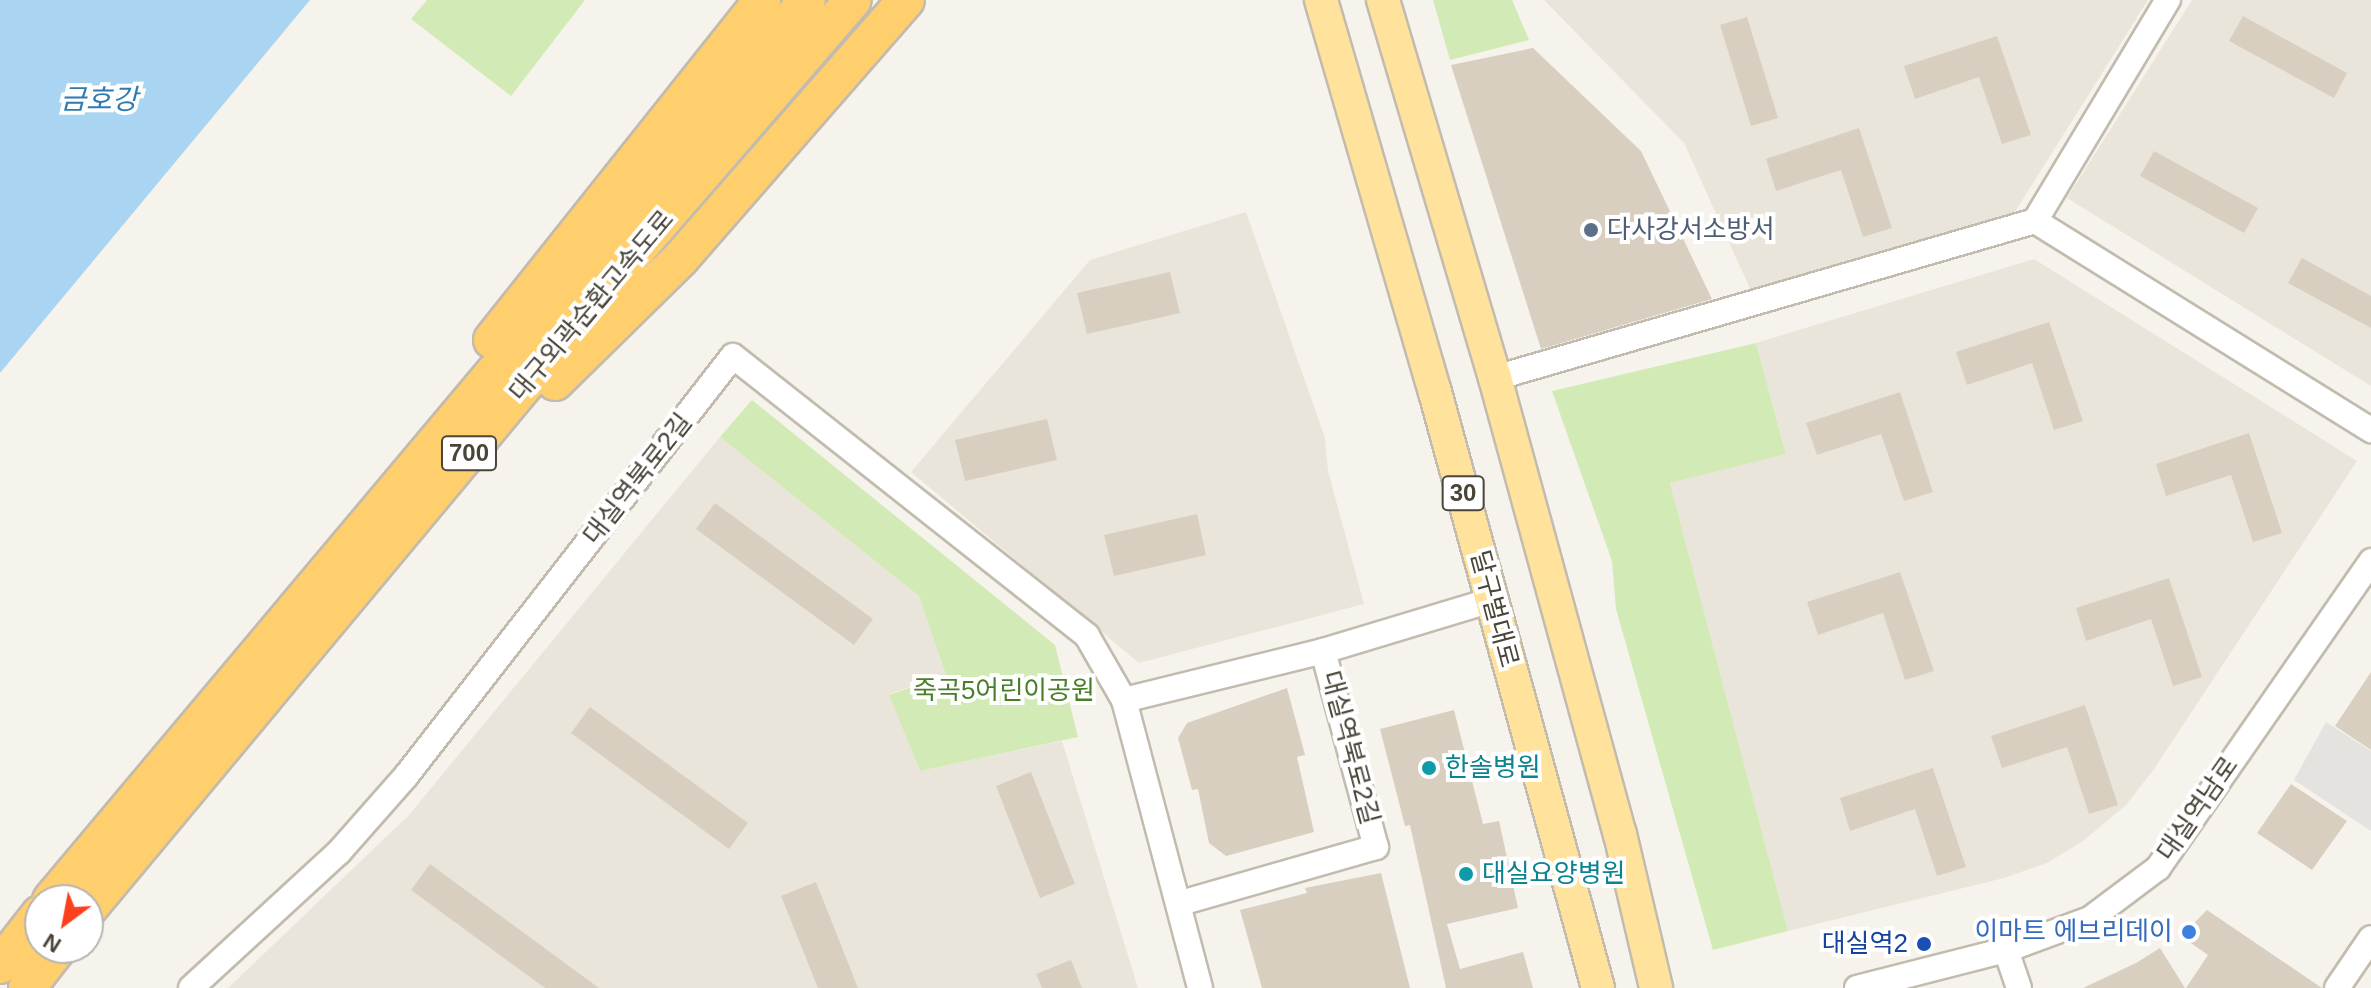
<!DOCTYPE html>
<meta charset="utf-8">
<style>
body{margin:0}
#map{position:relative;width:2371px;height:988px;overflow:hidden;background:#f6f3ec;font-family:Arial,"Noto Sans KR",sans-serif}
div>[style]{position:absolute}
.residential>*{inset:0;background:#eae5da}
.green>*{inset:0;background:#d2eab5}
.parking>*{inset:0;background:#e5e3e0}
.water>*{inset:0;background:#a9d4f2}
.building>*{inset:0;background:#d8cfc1}
.roads{filter:drop-shadow(2px 0 #c2bbae) drop-shadow(-2px 0 #c2bbae) drop-shadow(0 2px #c2bbae) drop-shadow(0 -2px #c2bbae)}
.minor>*{height:24px;margin:-12px;padding:0 12px;transform-origin:12px;border-radius:12px;background:#fff}
.major>*{height:32px;margin:-16px;padding:0 16px;transform-origin:16px;border-radius:16px;background:#ffe39c}
.highway>*{height:36px;margin:-18px;padding:0 18px;transform-origin:18px;border-radius:18px;background:#ffcf6e}
.dots>*{width:22px;height:22px;translate:-50% -50%;box-sizing:border-box;border:4px solid #fff;border-radius:50%}
span{translate:-50% -50%;white-space:nowrap;text-align:center;line-height:1.15;-webkit-text-stroke:8px #fff;paint-order:stroke}
.shield-label span{padding:2px 6px;background:#fff;border:2px solid;border-radius:6px;-webkit-text-stroke-width:0}
.shield-label{font-size:24px;color:#4b4439;font-weight:700}
.service-label{font-size:26px;color:#4e5e75}
.left{translate:0 -50%;text-align:left}
.street-label{font-size:26px;color:#4b4439}
.park-label{font-size:26px;color:#4a7f2a}
.culture-label{font-size:26px;color:#0d838f}
.shop-label{font-size:26px;color:#366cbe}
.right{translate:-100% -50%;text-align:right}
.transit-label{font-size:26px;color:#164399}
.water-label{font-size:28px;color:#2e7ab2;font-style:italic}
.north{position:absolute;left:24px;top:884px;width:80px;height:80px;box-sizing:border-box;background:#fff;border:2px solid #b7b4b0;border-radius:50%;rotate:212deg;font-size:22px;font-weight:700;line-height:32px;text-align:center;color:#4b4439}
.north::after{content:'';display:block;margin:auto;width:28px;height:36px;background:#fc3f1d;clip-path:polygon(50% 0,100% 100%,50% 72%,0 100%)}
</style>
<div id="map">
<div class="residential">
<div style="clip-path:polygon(1544px 0,2148px 0,2013px 215px,1752px 293px,1684px 143px)"></div>
<div style="clip-path:polygon(2192px 0,2371px 0,2371px 386px,2067px 198px)"></div>
<div style="clip-path:polygon(1246px 212px,1325px 438px,1328px 471px,1364px 604px,1139px 663px,911px 472px,1090px 260px)"></div>
<div style="clip-path:polygon(2034px 259px,2357px 461px,2154px 769px,2126px 805px,2083px 841px,2047px 863px,2004px 878px,1788px 931px,1670px 483px,1786px 453px,1756px 343px)"></div>
<div style="clip-path:polygon(720px 437px,919px 596px,946px 675px,889px 694px,920px 771px,1062px 741px,1138px 988px,228px 988px,409px 815px)"></div>
</div>
<div class="green">
<div style="clip-path:polygon(427px 0,585px 0,511px 96px,411px 19px)"></div>
<div style="clip-path:polygon(1433px 0,1512px 0,1529px 40px,1450px 60px)"></div>
<div style="clip-path:polygon(1756px 343px,1786px 454px,1670px 483px,1788px 931px,1713px 950px,1616px 609px,1612px 561px,1552px 391px)"></div>
<div style="clip-path:polygon(752px 400px,1055px 645px,1078px 737px,920px 771px,889px 695px,946px 675px,919px 596px,720px 437px)"></div>
</div>
<div class="parking">
<div style="clip-path:polygon(2326px 722px,2371px 751px,2371px 831px,2294px 780px)"></div>
</div>
<div class="water">
<div style="clip-path:polygon(0 0,310px 0,0 373px)"></div>
</div>
<div class="building">
<div style="clip-path:polygon(2243px 16px,2347px 73px,2334px 98px,2229px 41px)"></div>
<div style="clip-path:polygon(1747px 17px,1778px 118px,1751px 126px,1720px 25px)"></div>
<div style="clip-path:polygon(1997px 36px,2031px 135px,2002px 144px,1979px 77px,1915px 99px,1904px 66px)"></div>
<div style="clip-path:polygon(1533px 48px,1641px 151px,1712px 299px,1541px 349px,1451px 65px)"></div>
<div style="clip-path:polygon(1859px 128px,1892px 228px,1863px 237px,1841px 170px,1776px 191px,1766px 159px)"></div>
<div style="clip-path:polygon(2154px 151px,2258px 208px,2244px 233px,2140px 176px)"></div>
<div style="clip-path:polygon(2302px 258px,2371px 296px,2371px 328px,2288px 283px)"></div>
<div style="clip-path:polygon(1170px 272px,1180px 313px,1087px 334px,1077px 293px)"></div>
<div style="clip-path:polygon(2049px 322px,2083px 421px,2054px 430px,2032px 363px,1967px 385px,1956px 352px)"></div>
<div style="clip-path:polygon(1900px 392px,1933px 492px,1904px 501px,1881px 434px,1817px 455px,1806px 423px)"></div>
<div style="clip-path:polygon(1047px 419px,1057px 460px,965px 481px,955px 440px)"></div>
<div style="clip-path:polygon(2249px 433px,2282px 533px,2253px 542px,2231px 475px,2166px 496px,2156px 464px)"></div>
<div style="clip-path:polygon(715px 503px,873px 619px,854px 645px,696px 529px)"></div>
<div style="clip-path:polygon(1197px 514px,1206px 555px,1114px 576px,1104px 535px)"></div>
<div style="clip-path:polygon(1900px 572px,1934px 671px,1905px 680px,1883px 613px,1818px 635px,1807px 602px)"></div>
<div style="clip-path:polygon(2169px 578px,2202px 677px,2173px 686px,2151px 619px,2086px 641px,2076px 608px)"></div>
<div style="clip-path:polygon(2371px 672px,2371px 750px,2335px 726px)"></div>
<div style="clip-path:polygon(1287px 688px,1305px 755px,1297px 757px,1314px 832px,1226px 856px,1209px 843px,1198px 789px,1192px 790px,1178px 738px,1187px 723px)"></div>
<div style="clip-path:polygon(2085px 705px,2118px 805px,2089px 814px,2067px 747px,2002px 768px,1991px 736px)"></div>
<div style="clip-path:polygon(590px 707px,748px 823px,729px 849px,571px 733px)"></div>
<div style="clip-path:polygon(1454px 710px,1483px 824px,1499px 821px,1518px 908px,1447px 924px,1460px 969px,1523px 952px,1533px 988px,1446px 988px,1410px 825px,1405px 826px,1380px 729px)"></div>
<div style="clip-path:polygon(1933px 768px,1966px 867px,1937px 876px,1915px 809px,1850px 831px,1840px 798px)"></div>
<div style="clip-path:polygon(1031px 772px,1075px 884px,1040px 898px,996px 786px)"></div>
<div style="clip-path:polygon(2291px 784px,2347px 821px,2312px 870px,2257px 833px)"></div>
<div style="clip-path:polygon(430px 864px,599px 988px,545px 988px,411px 890px)"></div>
<div style="clip-path:polygon(1381px 873px,1410px 988px,1262px 988px,1240px 910px,1307px 893px,1305px 888px)"></div>
<div style="clip-path:polygon(816px 882px,858px 988px,818px 988px,781px 896px)"></div>
<div style="clip-path:polygon(2207px 910px,2322px 988px,2186px 988px,2208px 955px,2181px 936px)"></div>
<div style="clip-path:polygon(2160px 948px,2185px 988px,2083px 988px,2136px 963px)"></div>
<div style="clip-path:polygon(1071px 960px,1082px 988px,1042px 988px,1036px 974px)"></div>
</div>
<div class="roads">
<div class="minor">
<div style="left:2035px;top:221px;width:396px;rotate:31.9deg"></div>
<div style="left:1495px;top:378px;width:562px;rotate:-16.21deg"></div>
<div style="left:2035px;top:221px;width:258px;rotate:-59deg"></div>
<div style="left:1323px;top:651px;width:177px;rotate:-16.8deg"></div>
<div style="left:1124px;top:700px;width:205px;rotate:-13.8deg"></div>
<div style="left:1323px;top:651px;width:203px;rotate:74.9deg"></div>
<div style="left:1376px;top:847px;width:203px;rotate:164deg"></div>
<div style="left:2006px;top:950px;width:40px;rotate:71.1deg"></div>
<div style="left:191px;top:988px;width:201px;rotate:-42.6deg"></div>
<div style="left:339px;top:852px;width:101px;rotate:-48.6deg"></div>
<div style="left:406px;top:776px;width:532px;rotate:-52.1deg"></div>
<div style="left:733px;top:356px;width:451px;rotate:38.3deg"></div>
<div style="left:1087px;top:636px;width:74px;rotate:60deg"></div>
<div style="left:1124px;top:700px;width:298px;rotate:75.2deg"></div>
<div style="left:1857px;top:988px;width:154px;rotate:-14.3deg"></div>
<div style="left:2006px;top:950px;width:90px;rotate:-20.3deg"></div>
<div style="left:2090px;top:919px;width:85px;rotate:-36.9deg"></div>
<div style="left:2158px;top:868px;width:374px;rotate:-55.2deg"></div>
<div style="left:2337px;top:988px;width:60px;rotate:-55.8deg"></div>
</div>
<div class="major">
<div style="left:1321px;top:0;width:408px;rotate:73.8deg"></div>
<div style="left:1435px;top:392px;width:618px;rotate:74.7deg"></div>
<div style="left:1383px;top:0;width:394px;rotate:73.5deg"></div>
<div style="left:1495px;top:378px;width:473px;rotate:74.7deg"></div>
<div style="left:1620px;top:834px;width:158px;rotate:76.8deg"></div>
</div>
<div class="highway">
<div style="left:492px;top:340px;width:434px;rotate:-51.5deg"></div>
<div style="left:555px;top:382px;width:177px;rotate:-44.5deg"></div>
<div style="left:681px;top:258px;width:342px;rotate:-48.9deg"></div>
<div style="left:51px;top:900px;width:1175px;rotate:-49.97deg"></div>
<div style="left:88px;top:909px;width:858px;rotate:-50.2deg"></div>
<div style="left:637px;top:250px;width:330px;rotate:-49.2deg"></div>
<div style="left:0;top:965px;width:65px;rotate:-51.9deg"></div>
<div style="left:27px;top:988px;width:51px;rotate:-52.2deg"></div>
</div>
</div>
<div class="dots">
<div style="left:1591px;top:230px;background:#5c6f8a"></div>
<div style="left:1429px;top:768px;background:#0f9aa8"></div>
<div style="left:1466px;top:874px;background:#0f9aa8"></div>
<div style="left:2189px;top:932px;background:#3f7fe0"></div>
<div style="left:1924px;top:944px;background:#1a4fb4"></div>
</div>
<div class="shield-label">
<span style="left:469px;top:453px">700</span>
<span style="left:1463px;top:493px">30</span>
</div>
<div class="service-label">
<span class="left" style="left:1607px;top:230px">다사강서소방서</span>
</div>
<div class="street-label">
<span style="left:592px;top:306px;rotate:-50deg">대구외곽순환고속도로</span>
<span style="left:638px;top:479px;rotate:-52deg">대실역북로2길</span>
<span style="left:1494px;top:609px;rotate:75deg">달구벌대로</span>
<span style="left:1350px;top:748px;rotate:75deg">대실역북로2길</span>
<span style="left:2198px;top:809px;rotate:-55deg">대실역남로</span>
</div>
<div class="park-label">
<span style="left:1004px;top:691px">죽곡5어린이공원</span>
</div>
<div class="culture-label">
<span class="left" style="left:1445px;top:768px">한솔병원</span>
<span class="left" style="left:1482px;top:874px">대실요양병원</span>
</div>
<div class="shop-label">
<span class="right" style="left:2173px;top:932px">이마트 에브리데이</span>
</div>
<div class="transit-label">
<span class="right" style="left:1908px;top:944px">대실역2</span>
</div>
<div class="water-label">
<span style="left:99px;top:100px">금호강</span>
</div>
<div class="north">N</div>
</div>
